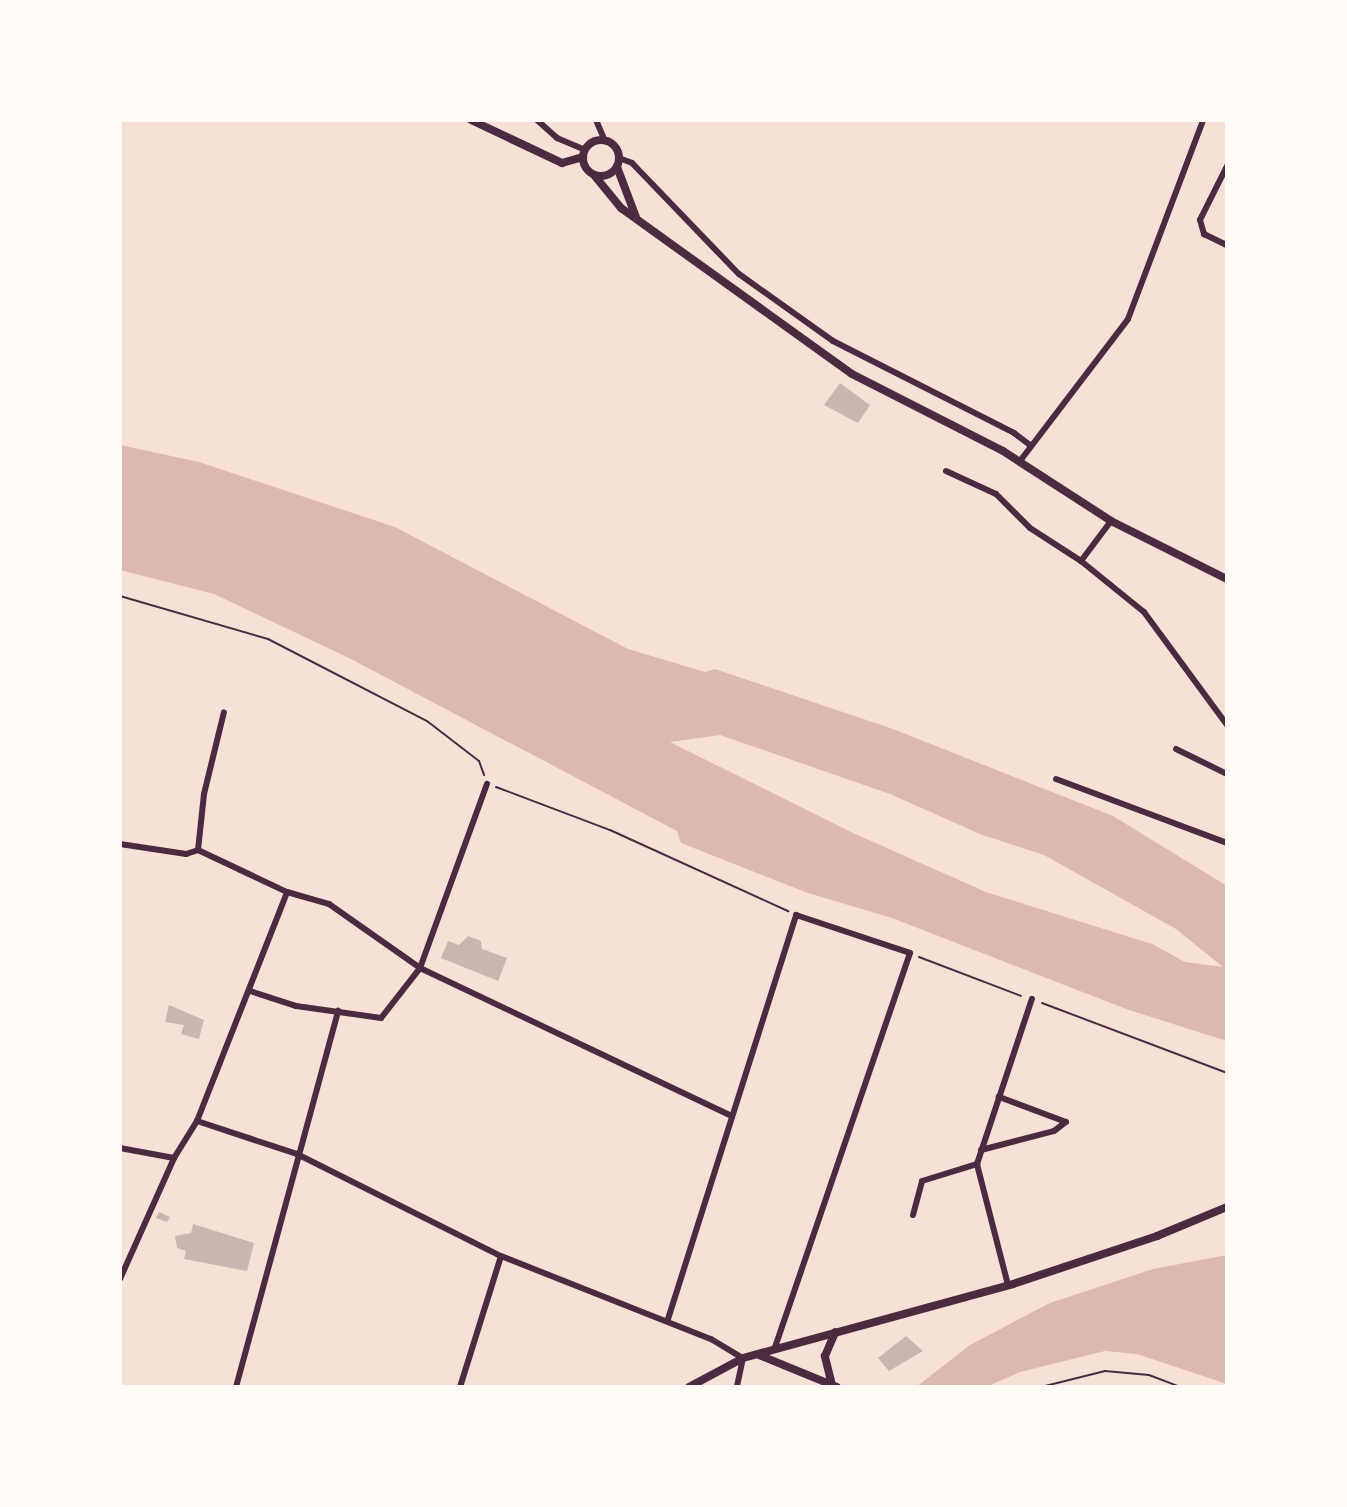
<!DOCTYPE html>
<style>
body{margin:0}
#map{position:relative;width:1347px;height:1507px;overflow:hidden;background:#f7e1d7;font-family:"Archivo Narrow",sans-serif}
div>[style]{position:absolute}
.water>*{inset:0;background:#dcb8b0}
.building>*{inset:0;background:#ccb4b1}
.path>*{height:2px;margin:-1px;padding:0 1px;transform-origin:1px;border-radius:1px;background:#4a2c40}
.minor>*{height:6px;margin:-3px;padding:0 3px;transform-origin:3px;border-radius:3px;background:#4a2c40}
.tertiary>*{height:8px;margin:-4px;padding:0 4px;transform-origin:4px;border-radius:4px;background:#4a2c40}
.tertiary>.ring{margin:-4px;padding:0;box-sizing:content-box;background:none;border:8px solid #4a2c40;border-radius:50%}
span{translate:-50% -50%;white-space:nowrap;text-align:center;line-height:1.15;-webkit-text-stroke:7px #fffaf5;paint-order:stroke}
.frame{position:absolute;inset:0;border:122px solid #fffaf5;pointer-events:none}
</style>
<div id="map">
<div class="water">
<div style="clip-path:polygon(evenodd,120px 445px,199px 462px,395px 527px,628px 649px,705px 672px,715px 669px,893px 729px,1113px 816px,1227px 886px,1227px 1041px,1129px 1010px,892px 918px,808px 893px,681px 843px,677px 831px,349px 658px,214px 594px,120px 570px,120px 445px,720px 735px,890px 794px,980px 834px,1044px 855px,1176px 929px,1223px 967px,1185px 962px,1152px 944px,986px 892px,853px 833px,670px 742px,720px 735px)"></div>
<div style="clip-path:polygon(1227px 1255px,1227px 1384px,1137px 1354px,1105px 1351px,1020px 1372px,986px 1387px,916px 1387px,970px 1345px,1050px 1303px,1153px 1269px)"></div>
</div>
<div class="building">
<div style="clip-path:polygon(840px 383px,870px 405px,858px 423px,824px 405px)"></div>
<div style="clip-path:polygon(468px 936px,481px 941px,482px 949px,507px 958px,498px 981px,441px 958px,448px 941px,459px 945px)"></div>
<div style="clip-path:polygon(169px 1005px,204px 1020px,199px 1039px,181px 1034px,184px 1025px,165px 1022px)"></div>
<div style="clip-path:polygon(159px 1212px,170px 1217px,167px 1222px,156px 1218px)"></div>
<div style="clip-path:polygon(193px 1224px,254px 1243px,247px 1271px,184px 1259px,186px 1251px,177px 1248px,175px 1236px,191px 1233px)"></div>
<div style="clip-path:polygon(906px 1336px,923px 1351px,889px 1371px,878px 1358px)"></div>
</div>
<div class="path">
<div style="left:120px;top:596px;width:154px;rotate:16.2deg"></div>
<div style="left:268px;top:639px;width:179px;rotate:27.3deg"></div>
<div style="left:427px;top:721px;width:66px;rotate:37.6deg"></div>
<div style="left:479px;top:761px;width:15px;rotate:70deg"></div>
<div style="left:496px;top:787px;width:122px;rotate:20.7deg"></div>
<div style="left:610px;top:830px;width:196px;rotate:24.5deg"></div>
<div style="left:919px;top:957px;width:109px;rotate:20.9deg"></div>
<div style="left:1042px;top:1003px;width:198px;rotate:20.7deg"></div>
<div style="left:1041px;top:1387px;width:66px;rotate:-14deg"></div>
<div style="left:1105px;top:1371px;width:44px;rotate:5.2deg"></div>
<div style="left:1149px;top:1375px;width:34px;rotate:21deg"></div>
</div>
<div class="minor">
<div style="left:537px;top:120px;width:27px;rotate:42deg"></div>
<div style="left:557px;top:138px;width:30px;rotate:23deg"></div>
<div style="left:596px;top:120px;width:23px;rotate:67deg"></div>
<div style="left:619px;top:158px;width:14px;rotate:21deg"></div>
<div style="left:632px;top:163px;width:154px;rotate:46.1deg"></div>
<div style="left:739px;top:274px;width:115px;rotate:35.5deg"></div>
<div style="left:833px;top:341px;width:203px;rotate:26.9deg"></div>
<div style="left:1014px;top:433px;width:21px;rotate:37deg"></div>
<div style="left:1227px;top:166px;width:60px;rotate:116.6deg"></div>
<div style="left:1200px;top:220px;width:15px;rotate:74deg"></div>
<div style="left:1204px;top:234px;width:25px;rotate:26deg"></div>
<div style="left:1020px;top:461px;width:178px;rotate:-52.7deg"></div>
<div style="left:1128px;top:319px;width:213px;rotate:-69.3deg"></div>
<div style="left:946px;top:471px;width:55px;rotate:24.7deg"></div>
<div style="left:996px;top:494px;width:48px;rotate:45deg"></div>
<div style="left:1030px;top:528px;width:61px;rotate:32.9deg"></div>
<div style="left:1111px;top:521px;width:50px;rotate:126.9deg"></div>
<div style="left:1081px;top:561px;width:81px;rotate:39deg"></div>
<div style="left:1144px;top:612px;width:140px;rotate:53.7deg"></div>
<div style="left:1176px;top:749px;width:57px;rotate:26.1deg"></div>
<div style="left:1056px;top:779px;width:183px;rotate:20.5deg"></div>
<div style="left:120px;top:844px;width:67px;rotate:8.6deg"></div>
<div style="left:186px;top:854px;width:13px;rotate:-18deg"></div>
<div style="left:198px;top:850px;width:98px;rotate:25.3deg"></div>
<div style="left:287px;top:892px;width:44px;rotate:15.9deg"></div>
<div style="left:329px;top:904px;width:111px;rotate:35.1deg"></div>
<div style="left:420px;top:968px;width:345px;rotate:25.4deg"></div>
<div style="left:198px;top:850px;width:56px;rotate:-83.9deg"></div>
<div style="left:204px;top:794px;width:84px;rotate:-76.3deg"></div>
<div style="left:250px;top:991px;width:48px;rotate:18.1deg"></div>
<div style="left:296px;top:1006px;width:86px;rotate:8deg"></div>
<div style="left:381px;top:1018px;width:63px;rotate:-52deg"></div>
<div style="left:420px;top:968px;width:196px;rotate:-70deg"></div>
<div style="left:197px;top:1121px;width:105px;rotate:18.3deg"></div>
<div style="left:297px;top:1154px;width:228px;rotate:26.6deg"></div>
<div style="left:501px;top:1256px;width:226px;rotate:21.6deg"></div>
<div style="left:711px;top:1339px;width:37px;rotate:31deg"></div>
<div style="left:743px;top:1358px;width:30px;rotate:102deg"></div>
<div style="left:120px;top:1148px;width:55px;rotate:10.5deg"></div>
<div style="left:981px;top:1150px;width:75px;rotate:-14.6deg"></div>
<div style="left:1054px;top:1131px;width:15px;rotate:-37deg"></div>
<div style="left:1066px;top:1122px;width:72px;rotate:-159.5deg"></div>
<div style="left:913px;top:1215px;width:35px;rotate:-75deg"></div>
<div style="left:922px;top:1181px;width:58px;rotate:-17.2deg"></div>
<div style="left:120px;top:1279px;width:133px;rotate:-65.9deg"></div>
<div style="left:174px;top:1158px;width:44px;rotate:-58.1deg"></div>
<div style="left:197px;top:1121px;width:246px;rotate:-68.5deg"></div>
<div style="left:1008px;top:1285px;width:125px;rotate:-104.4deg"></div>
<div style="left:977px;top:1164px;width:174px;rotate:-71.6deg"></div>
<div style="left:668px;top:1319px;width:424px;rotate:-72.4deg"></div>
<div style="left:796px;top:915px;width:120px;rotate:18.4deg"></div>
<div style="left:910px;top:953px;width:416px;rotate:108.9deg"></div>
<div style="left:236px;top:1387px;width:390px;rotate:-74.8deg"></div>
<div style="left:460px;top:1387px;width:137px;rotate:-72.6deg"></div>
</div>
<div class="tertiary">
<div style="left:471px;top:120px;width:101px;rotate:25.3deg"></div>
<div style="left:562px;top:163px;width:22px;rotate:-16deg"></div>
<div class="ring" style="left:583px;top:140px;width:28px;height:28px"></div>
<div style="left:617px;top:167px;width:53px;rotate:69.2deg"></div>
<div style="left:594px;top:175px;width:43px;rotate:50.7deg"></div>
<div style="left:621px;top:208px;width:284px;rotate:35.7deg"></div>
<div style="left:852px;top:374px;width:169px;rotate:27deg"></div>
<div style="left:1003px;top:451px;width:129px;rotate:32.9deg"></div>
<div style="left:1111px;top:521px;width:130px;rotate:26.6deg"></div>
<div style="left:759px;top:1355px;width:84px;rotate:22.3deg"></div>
<div style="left:832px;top:1385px;width:30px;rotate:-104deg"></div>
<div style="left:825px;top:1356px;width:26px;rotate:-67deg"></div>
<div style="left:689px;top:1387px;width:61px;rotate:-28.2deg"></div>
<div style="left:743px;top:1358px;width:280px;rotate:-15.3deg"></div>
<div style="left:1013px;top:1284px;width:152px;rotate:-18.4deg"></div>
<div style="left:1157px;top:1236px;width:76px;rotate:-22.5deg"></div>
</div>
<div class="frame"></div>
</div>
